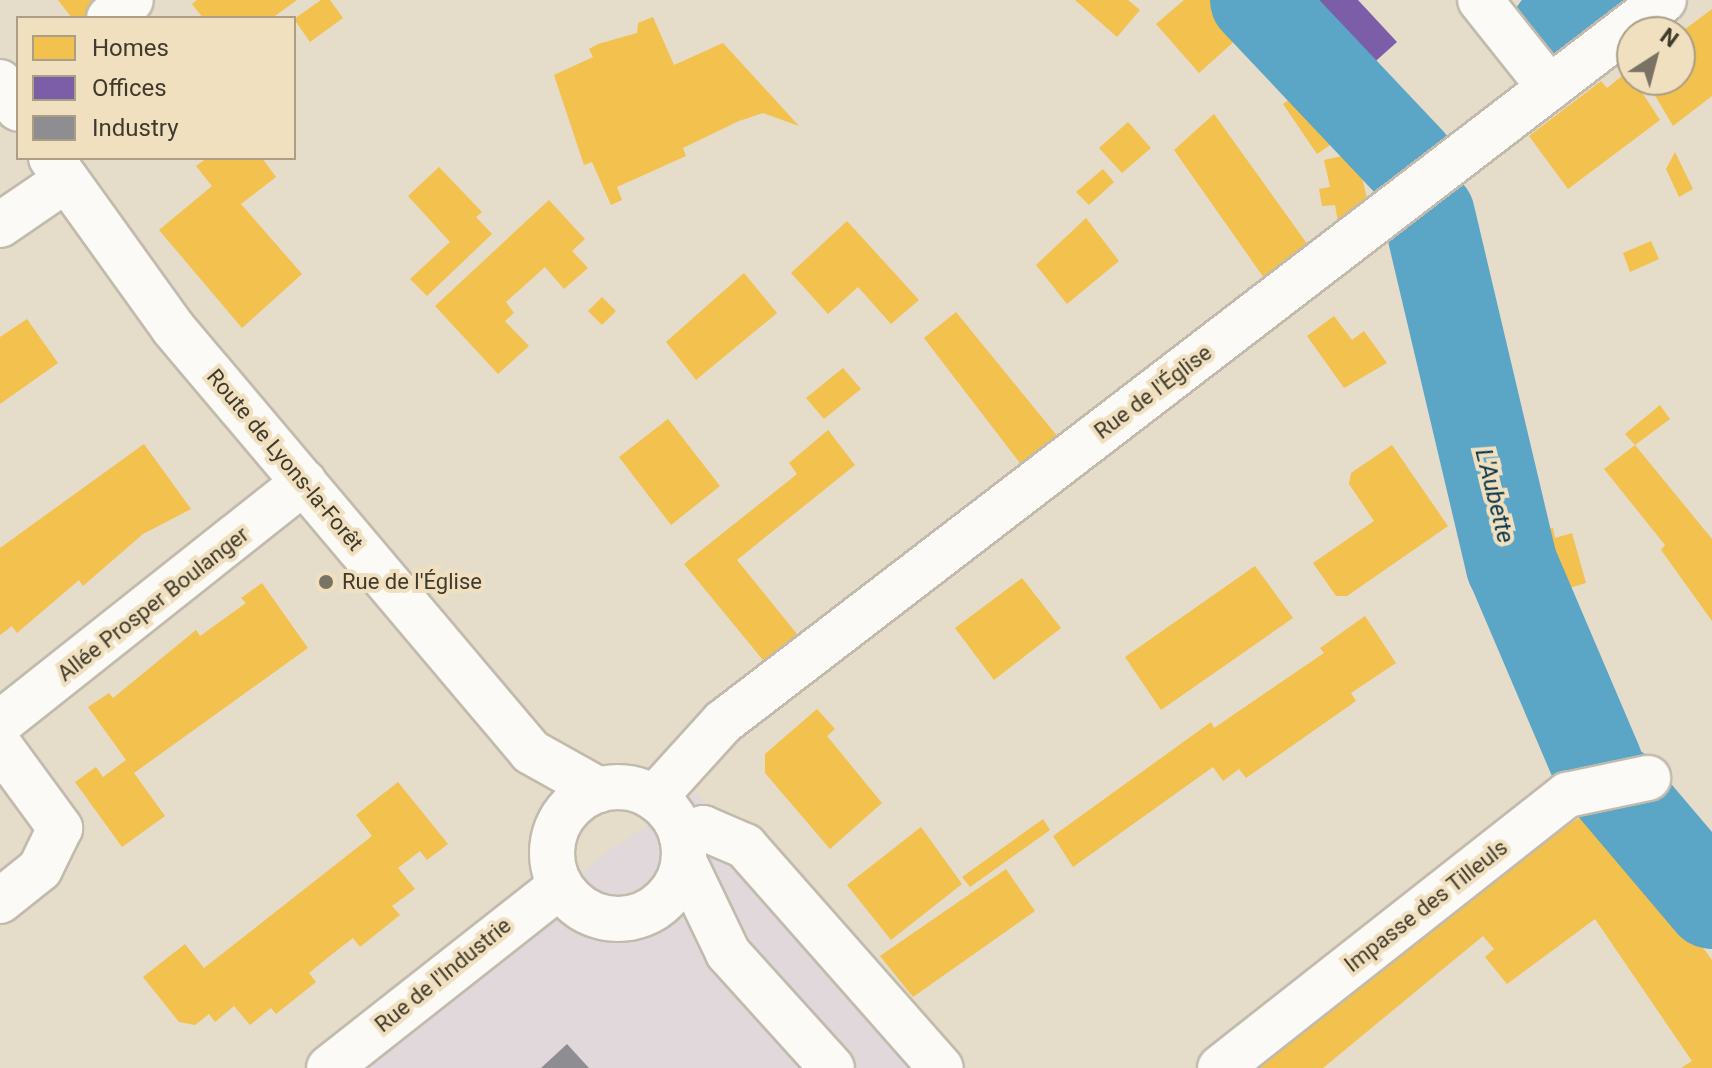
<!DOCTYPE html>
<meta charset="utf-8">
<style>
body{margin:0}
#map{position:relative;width:1712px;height:1068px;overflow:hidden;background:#e5dcca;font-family:Roboto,sans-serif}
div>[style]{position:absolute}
.industrial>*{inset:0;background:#e0d8db}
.homes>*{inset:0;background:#f2c14e}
.offices>*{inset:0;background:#7b5ea7}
.industry>*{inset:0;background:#8d8d92}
.river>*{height:92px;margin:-46px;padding:0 46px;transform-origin:46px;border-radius:46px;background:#5ba5c6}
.roads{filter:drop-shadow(2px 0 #c2bbad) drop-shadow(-2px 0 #c2bbad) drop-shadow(0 2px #c2bbad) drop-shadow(0 -2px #c2bbad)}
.minor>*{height:44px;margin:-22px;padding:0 22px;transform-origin:22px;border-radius:22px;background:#fbfaf7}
.secondary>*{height:44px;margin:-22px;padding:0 22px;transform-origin:22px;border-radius:22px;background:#fbfaf7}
.secondary>.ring{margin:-22px;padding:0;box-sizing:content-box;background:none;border:44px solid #fbfaf7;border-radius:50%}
.dots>*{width:22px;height:22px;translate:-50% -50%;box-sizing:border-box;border:4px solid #f0e0bf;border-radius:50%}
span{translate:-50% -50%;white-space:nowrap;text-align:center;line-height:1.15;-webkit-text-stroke:8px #f0e0bf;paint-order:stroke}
.street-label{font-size:22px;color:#403a2d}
.poi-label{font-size:22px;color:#403a2d}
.left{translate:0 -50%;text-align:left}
.water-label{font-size:24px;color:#08354b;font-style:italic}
.legend{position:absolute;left:16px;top:16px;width:280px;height:144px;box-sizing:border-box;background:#f0e0bf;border:2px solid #aa9e85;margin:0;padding:10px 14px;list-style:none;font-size:24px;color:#403a2d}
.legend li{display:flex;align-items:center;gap:16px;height:40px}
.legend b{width:40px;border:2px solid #aa9e85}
.north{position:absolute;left:1616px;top:16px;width:80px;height:80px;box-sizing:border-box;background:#f0e0bf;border:2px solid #aa9e85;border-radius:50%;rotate:36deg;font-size:22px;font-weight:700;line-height:32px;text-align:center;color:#403a2d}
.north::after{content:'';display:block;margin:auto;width:28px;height:36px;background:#7a7364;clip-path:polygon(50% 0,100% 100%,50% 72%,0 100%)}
</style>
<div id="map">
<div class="industrial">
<div style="clip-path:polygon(697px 793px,922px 1068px,359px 1068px,607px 852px)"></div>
</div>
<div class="homes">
<div style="clip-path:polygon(58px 0,112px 0,88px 18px,72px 18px)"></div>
<div style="clip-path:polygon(197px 0,297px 0,272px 18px,203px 18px,192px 4px)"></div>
<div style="clip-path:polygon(321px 0,330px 0,343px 18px,310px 42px,294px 19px)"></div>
<div style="clip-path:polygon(1075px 0,1128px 0,1140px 10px,1117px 37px)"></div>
<div style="clip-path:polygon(1184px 0,1224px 0,1249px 28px,1199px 73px,1156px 24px)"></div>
<div style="clip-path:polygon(1712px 9px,1712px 96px,1673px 126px,1646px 80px,1680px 80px,1680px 33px)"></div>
<div style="clip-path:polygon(653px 17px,674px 65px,723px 43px,799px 126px,763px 113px,739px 121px,683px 148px,686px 156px,617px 187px,622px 200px,611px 205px,592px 162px,584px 165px,554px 75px,593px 57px,589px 49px,598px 44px,637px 33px,638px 23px)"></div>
<div style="clip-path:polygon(1628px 71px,1660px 120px,1568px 189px,1529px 136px,1601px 81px,1607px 88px)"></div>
<div style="clip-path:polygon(1310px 84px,1345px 135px,1317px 154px,1283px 104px)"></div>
<div style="clip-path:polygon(1214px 114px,1313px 252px,1269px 285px,1174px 150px)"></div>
<div style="clip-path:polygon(1128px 122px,1151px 148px,1122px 173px,1099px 148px)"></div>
<div style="clip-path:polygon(1675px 152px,1693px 189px,1679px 197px,1666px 169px)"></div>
<div style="clip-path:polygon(1356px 153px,1370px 211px,1340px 233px,1335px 205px,1322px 206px,1319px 189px,1330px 187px,1324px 160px)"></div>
<div style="clip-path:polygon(207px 158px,262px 158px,276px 177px,241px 204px,302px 274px,242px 328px,159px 230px,212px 186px,196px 166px)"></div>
<div style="clip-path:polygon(439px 167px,482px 212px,476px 217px,492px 234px,427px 296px,410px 279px,450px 242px,408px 196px)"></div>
<div style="clip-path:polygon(1103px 169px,1114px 182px,1089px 205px,1076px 192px)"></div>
<div style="clip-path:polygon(549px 200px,585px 239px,572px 251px,588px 268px,564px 289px,545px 267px,506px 302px,514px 313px,505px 321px,529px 346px,498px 374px,435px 306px)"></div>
<div style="clip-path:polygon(1086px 218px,1119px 261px,1067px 304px,1036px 265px)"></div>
<div style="clip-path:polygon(847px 221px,919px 300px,891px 324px,858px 287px,828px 314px,791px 273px)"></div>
<div style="clip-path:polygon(1651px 241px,1659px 259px,1630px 272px,1623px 253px)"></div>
<div style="clip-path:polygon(744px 273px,777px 313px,696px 380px,666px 342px)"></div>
<div style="clip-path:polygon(602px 297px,616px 311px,602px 325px,588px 311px)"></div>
<div style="clip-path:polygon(956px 312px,1058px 437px,1054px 450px,1026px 471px,924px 338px)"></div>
<div style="clip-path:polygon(1334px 316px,1352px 340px,1364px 331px,1387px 363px,1344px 388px,1307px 336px)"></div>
<div style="clip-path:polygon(27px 319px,58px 363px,0 404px,0 337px)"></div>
<div style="clip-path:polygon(843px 368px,861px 389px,824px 419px,806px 398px)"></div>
<div style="clip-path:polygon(1660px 405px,1670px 419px,1635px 445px,1625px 434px)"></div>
<div style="clip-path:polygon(668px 419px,720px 486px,671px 525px,619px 457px)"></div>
<div style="clip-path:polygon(828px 430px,855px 465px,737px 560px,801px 639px,767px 665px,684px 564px,797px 474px,789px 463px)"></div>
<div style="clip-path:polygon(144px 444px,191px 509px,143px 534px,83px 586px,79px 580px,17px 633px,12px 626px,0 635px,0 548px)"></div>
<div style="clip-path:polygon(1392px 445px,1448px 526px,1347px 596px,1336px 596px,1313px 563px,1374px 521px,1349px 484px,1351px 473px)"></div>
<div style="clip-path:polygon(1635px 445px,1712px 539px,1712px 621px,1661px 550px,1665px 545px,1604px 469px)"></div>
<div style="clip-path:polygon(1553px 528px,1555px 538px,1572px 533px,1586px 583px,1552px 593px,1535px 533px)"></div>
<div style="clip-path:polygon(1255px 566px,1293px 618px,1161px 710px,1125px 657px)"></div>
<div style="clip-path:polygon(1022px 578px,1061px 628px,994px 680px,955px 628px)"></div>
<div style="clip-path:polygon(262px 583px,308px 648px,134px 773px,165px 816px,122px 847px,75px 782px,96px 767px,103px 777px,126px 760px,88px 707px,109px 693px,113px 698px,196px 630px,200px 636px,246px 603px,241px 598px)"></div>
<div style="clip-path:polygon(1365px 616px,1396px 663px,1351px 693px,1356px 701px,1246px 778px,1239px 769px,1223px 781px,1213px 767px,1073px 867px,1053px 836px,1211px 722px,1214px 728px,1324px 653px,1320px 648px)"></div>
<div style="clip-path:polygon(817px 709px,835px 729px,827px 736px,882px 803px,830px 849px,765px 773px,765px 754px)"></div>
<div style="clip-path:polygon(398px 782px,448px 844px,427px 860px,420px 851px,398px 868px,415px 889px,392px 906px,400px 915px,360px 947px,353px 938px,331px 955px,309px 973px,316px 982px,276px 1014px,271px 1008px,250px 1025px,234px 1006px,215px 1022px,209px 1014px,195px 1025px,179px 1022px,143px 977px,185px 944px,204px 968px,372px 836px,356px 815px)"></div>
<div style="clip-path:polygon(1599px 807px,1712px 960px,1712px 1068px,1681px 1068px,1692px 1061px,1595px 919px,1507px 984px,1485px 957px,1494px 949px,1483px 936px,1323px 1068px,1258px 1068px,1551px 834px)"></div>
<div style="clip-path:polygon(1043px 819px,1050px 830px,970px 887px,962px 877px)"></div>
<div style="clip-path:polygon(921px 827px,962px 884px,891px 940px,847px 885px)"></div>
<div style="clip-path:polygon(1006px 869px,1035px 911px,913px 997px,880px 956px)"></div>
</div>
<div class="offices">
<div style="clip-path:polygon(1273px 0,1358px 0,1397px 42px,1350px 84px)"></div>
</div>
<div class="industry">
<div style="clip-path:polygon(567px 1044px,589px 1068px,541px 1068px)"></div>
</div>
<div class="river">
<div style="left:1256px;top:0;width:223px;rotate:46.6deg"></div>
<div style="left:1548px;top:42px;width:52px;rotate:-53.6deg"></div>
<div style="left:1429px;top:215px;width:360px;rotate:76.7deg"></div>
<div style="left:1512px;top:565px;width:216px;rotate:66.9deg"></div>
<div style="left:1616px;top:790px;width:148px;rotate:49.7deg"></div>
</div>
<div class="roads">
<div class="minor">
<div style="left:1480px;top:0;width:112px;rotate:51.5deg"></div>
<div style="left:109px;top:18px;width:28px;rotate:-39deg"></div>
<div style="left:0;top:225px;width:80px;rotate:-34.3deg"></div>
<div style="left:0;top:723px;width:388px;rotate:-38.4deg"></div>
<div style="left:0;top:746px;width:102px;rotate:53.8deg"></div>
<div style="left:60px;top:828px;width:46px;rotate:116deg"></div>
<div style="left:40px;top:869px;width:51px;rotate:141.3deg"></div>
<div style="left:654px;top:798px;width:103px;rotate:-47.8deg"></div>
<div style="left:723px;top:722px;width:1186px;rotate:-37.5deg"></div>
<div style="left:682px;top:837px;width:23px;rotate:-23deg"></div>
<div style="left:703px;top:828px;width:46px;rotate:23.2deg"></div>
<div style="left:745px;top:846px;width:296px;rotate:48.6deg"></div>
<div style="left:329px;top:1068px;width:294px;rotate:-38.2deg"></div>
<div style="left:1220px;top:1068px;width:442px;rotate:-38.2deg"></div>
<div style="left:1567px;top:795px;width:83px;rotate:-11.9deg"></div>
</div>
<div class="secondary">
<div style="left:0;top:82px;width:32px;rotate:56deg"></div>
<div style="left:51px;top:158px;width:209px;rotate:54.3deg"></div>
<div style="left:173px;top:328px;width:555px;rotate:49.82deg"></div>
<div style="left:531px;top:752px;width:78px;rotate:29.2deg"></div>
<div class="ring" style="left:552px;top:787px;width:88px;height:88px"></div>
<div style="left:684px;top:861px;width:102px;rotate:64.4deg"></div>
<div style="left:728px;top:953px;width:155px;rotate:47.9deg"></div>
</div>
</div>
<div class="dots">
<div style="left:326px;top:582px;background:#7a7364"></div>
</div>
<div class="street-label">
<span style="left:1153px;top:392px;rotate:-37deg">Rue de l'Église</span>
<span style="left:285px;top:460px;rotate:50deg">Route de Lyons-la-Forêt</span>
<span style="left:153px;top:604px;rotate:-38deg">Allée Prosper Boulanger</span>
<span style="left:1426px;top:906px;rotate:-38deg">Impasse des Tilleuls</span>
<span style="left:443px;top:975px;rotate:-39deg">Rue de l'Industrie</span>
</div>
<div class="poi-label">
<span class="left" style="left:342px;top:582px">Rue de l'Église</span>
</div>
<div class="water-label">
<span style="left:1494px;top:496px;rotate:76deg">L'Aubette</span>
</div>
<ul class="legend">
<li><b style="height:22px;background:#f2c14e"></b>Homes</li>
<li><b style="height:22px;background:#7b5ea7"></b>Offices</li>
<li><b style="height:22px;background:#8d8d92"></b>Industry</li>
</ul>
<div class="north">N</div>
</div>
